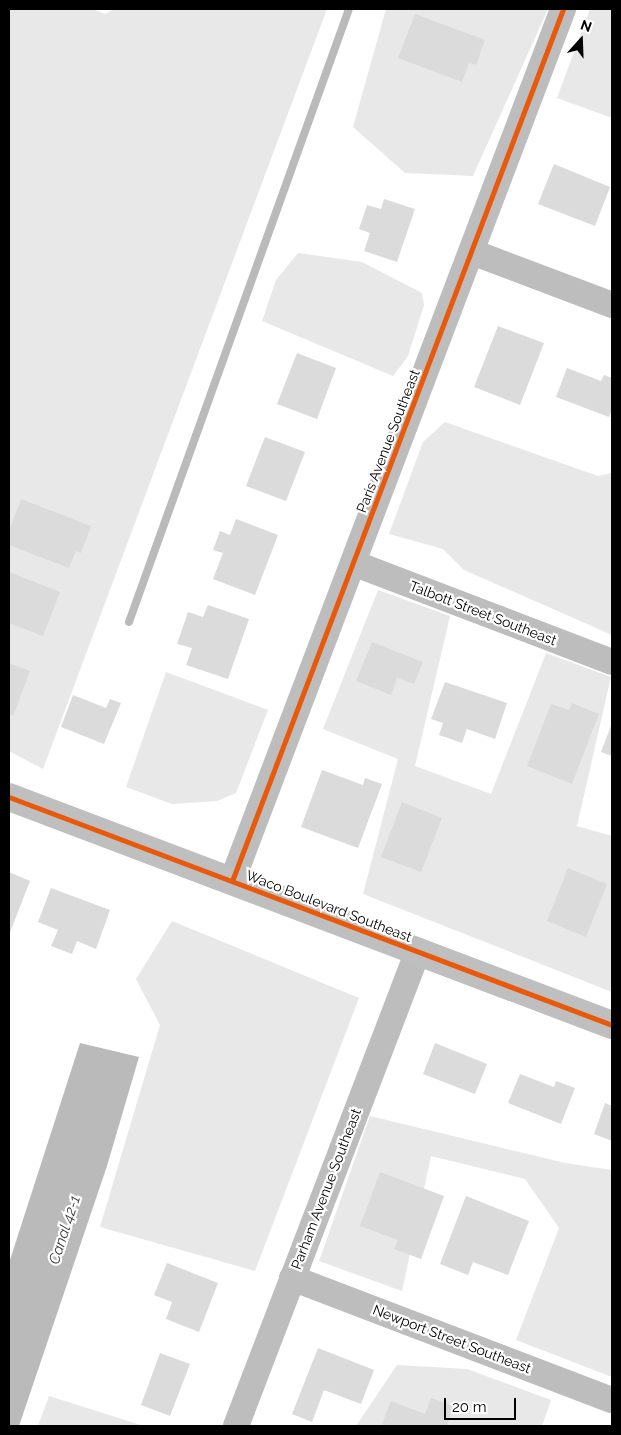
<!DOCTYPE html>
<style>
body{margin:0}
#map{position:relative;width:621px;height:1435px;overflow:hidden;background:#fff;font-family:Raleway,sans-serif}
div>[style]{position:absolute}
.green>*{inset:0;background:#e8e8e8}
.water>*{inset:0;background:#bababa}
.stream>*{height:8px;margin:-4px;padding:0 4px;transform-origin:4px;border-radius:4px;background:#bababa}
.building>*{inset:0;background:#dbdbdb}
.street>*{height:26px;margin:-13px;padding:0 13px;transform-origin:13px;border-radius:13px;background:#bdbdbd}
.secondary>*{height:28px;margin:-14px;padding:0 14px;transform-origin:14px;border-radius:14px;background:#bfbfbf}
.cycleway>*{height:5px;margin:-2.5px;padding:0 2.5px;transform-origin:2.5px;border-radius:2.5px;background:#e8590c}
span{translate:-50% -50%;white-space:nowrap;text-align:center;line-height:1.15;-webkit-text-stroke:4.5px #fff;paint-order:stroke}
.street-label{font-size:14px;color:#000}
.water-label{font-size:15px;color:#3d3d3d;font-style:italic}
.frame{position:absolute;inset:0;border:10px solid #000;pointer-events:none}
.north{position:absolute;left:556px;top:15px;width:50px;height:50px;-webkit-text-stroke:4px #fff;paint-order:stroke;rotate:20deg;font-size:14px;font-weight:700;line-height:20px;text-align:center;color:#000}
.north::after{content:'';display:block;margin:auto;width:18px;height:22px;background:#000;clip-path:polygon(50% 0,100% 100%,50% 72%,0 100%)}
.scale{position:absolute;left:444px;top:1398px;width:72px;height:22px;box-sizing:border-box;border:2px solid #000;border-top:0;padding-left:6px;font-size:15px;line-height:18px;white-space:nowrap;color:#000;-webkit-text-stroke:4px #fff;paint-order:stroke}
</style>
<div id="map">
<div class="green">
<div style="clip-path:polygon(9px 9px,92px 9px,105px 14px,114px 9px,327px 9px,43px 769px,9px 751px)"></div>
<div style="clip-path:polygon(386px 9px,548px 9px,473px 176px,405px 173px,353px 127px)"></div>
<div style="clip-path:polygon(590px 9px,612px 9px,612px 118px,557px 98px)"></div>
<div style="clip-path:polygon(298px 253px,362px 262px,422px 293px,424px 305px,408px 356px,393px 376px,262px 321px,276px 280px)"></div>
<div style="clip-path:polygon(445px 422px,598px 476px,612px 473px,612px 635px,464px 570px,443px 549px,389px 534px,423px 442px)"></div>
<div style="clip-path:polygon(378px 590px,450px 616px,415px 766px,491px 794px,546px 653px,611px 677px,577px 826px,612px 836px,612px 992px,363px 894px,398px 759px,323px 729px)"></div>
<div style="clip-path:polygon(166px 672px,268px 710px,236px 793px,217px 801px,172px 804px,126px 787px)"></div>
<div style="clip-path:polygon(172px 921px,359px 998px,255px 1271px,100px 1227px,160px 1025px,136px 979px)"></div>
<div style="clip-path:polygon(370px 1116px,565px 1163px,612px 1170px,612px 1377px,516px 1340px,559px 1228px,525px 1179px,431px 1156px,402px 1291px,319px 1261px)"></div>
<div style="clip-path:polygon(397px 1365px,467px 1369px,551px 1400px,542px 1426px,356px 1426px)"></div>
<div style="clip-path:polygon(49px 1396px,144px 1426px,38px 1426px)"></div>
</div>
<div class="water">
<div style="clip-path:polygon(80px 1043px,139px 1057px,107px 1166px,19px 1426px,9px 1426px,9px 1263px)"></div>
</div>
<div class="stream">
<div style="left:129px;top:622px;width:651px;rotate:-70.26deg"></div>
</div>
<div class="building">
<div style="clip-path:polygon(415px 14px,485px 40px,476px 65px,469px 63px,462px 82px,398px 58px)"></div>
<div style="clip-path:polygon(554px 164px,610px 187px,595px 226px,538px 204px)"></div>
<div style="clip-path:polygon(384px 199px,415px 209px,397px 262px,364px 251px,370px 233px,359px 229px,367px 205px,381px 209px)"></div>
<div style="clip-path:polygon(498px 326px,544px 343px,520px 405px,474px 387px)"></div>
<div style="clip-path:polygon(297px 353px,336px 368px,317px 419px,277px 404px)"></div>
<div style="clip-path:polygon(567px 368px,601px 381px,604px 375px,612px 378px,612px 409px,609px 417px,556px 397px)"></div>
<div style="clip-path:polygon(265px 437px,305px 452px,286px 501px,246px 486px)"></div>
<div style="clip-path:polygon(21px 499px,91px 526px,81px 553px,76px 551px,69px 568px,9px 545px,9px 531px)"></div>
<div style="clip-path:polygon(236px 519px,278px 535px,255px 595px,213px 579px,223px 553px,213px 550px,220px 531px,230px 535px)"></div>
<div style="clip-path:polygon(9px 572px,60px 592px,43px 636px,9px 623px)"></div>
<div style="clip-path:polygon(208px 605px,249px 619px,228px 679px,186px 665px,192px 648px,177px 644px,188px 612px,203px 617px)"></div>
<div style="clip-path:polygon(372px 642px,423px 662px,414px 684px,397px 678px,391px 695px,356px 681px)"></div>
<div style="clip-path:polygon(9px 663px,30px 671px,13px 716px,9px 714px)"></div>
<div style="clip-path:polygon(445px 682px,507px 703px,495px 739px,467px 729px,462px 743px,439px 735px,443px 723px,431px 719px)"></div>
<div style="clip-path:polygon(73px 695px,106px 708px,110px 699px,121px 703px,104px 744px,61px 727px)"></div>
<div style="clip-path:polygon(572px 703px,599px 714px,572px 784px,527px 766px,551px 704px,569px 710px)"></div>
<div style="clip-path:polygon(612px 723px,612px 756px,601px 752px)"></div>
<div style="clip-path:polygon(322px 770px,363px 785px,365px 778px,382px 784px,358px 848px,301px 827px)"></div>
<div style="clip-path:polygon(402px 802px,442px 818px,421px 872px,381px 857px)"></div>
<div style="clip-path:polygon(568px 868px,607px 884px,586px 937px,547px 921px)"></div>
<div style="clip-path:polygon(9px 872px,30px 881px,9px 935px)"></div>
<div style="clip-path:polygon(51px 888px,110px 910px,96px 949px,77px 941px,72px 954px,51px 946px,58px 930px,38px 922px)"></div>
<div style="clip-path:polygon(435px 1043px,487px 1064px,475px 1094px,423px 1074px)"></div>
<div style="clip-path:polygon(520px 1074px,554px 1087px,556px 1081px,575px 1088px,561px 1124px,508px 1103px)"></div>
<div style="clip-path:polygon(605px 1103px,612px 1106px,612px 1141px,594px 1134px)"></div>
<div style="clip-path:polygon(380px 1172px,444px 1196px,421px 1259px,394px 1249px,398px 1240px,360px 1226px)"></div>
<div style="clip-path:polygon(466px 1196px,529px 1221px,508px 1275px,473px 1262px,468px 1275px,440px 1264px)"></div>
<div style="clip-path:polygon(167px 1263px,218px 1283px,199px 1332px,166px 1319px,172px 1302px,154px 1295px)"></div>
<div style="clip-path:polygon(318px 1348px,374px 1370px,361px 1404px,324px 1390px,312px 1422px,292px 1414px)"></div>
<div style="clip-path:polygon(160px 1353px,190px 1364px,170px 1416px,141px 1405px)"></div>
<div style="clip-path:polygon(431px 1398px,454px 1406px,447px 1426px,381px 1426px,391px 1401px,425px 1414px)"></div>
</div>
<div class="street">
<div style="left:472px;top:252px;width:150px;rotate:20.7deg"></div>
<div style="left:353px;top:563px;width:277px;rotate:20.9deg"></div>
<div style="left:232px;top:881px;width:933px;rotate:-69.21deg"></div>
<div style="left:292px;top:1278px;width:342px;rotate:20.9deg"></div>
<div style="left:236px;top:1426px;width:509px;rotate:-69.04deg"></div>
</div>
<div class="secondary">
<div style="left:9px;top:797px;width:645px;rotate:20.71deg"></div>
</div>
<div class="cycleway">
<div style="left:9px;top:797px;width:645px;rotate:20.71deg"></div>
<div style="left:232px;top:881px;width:933px;rotate:-69.21deg"></div>
</div>
<div class="street-label">
<span style="left:388px;top:441px;rotate:-69deg">Paris Avenue Southeast</span>
<span style="left:483px;top:613px;rotate:21deg">Talbott Street Southeast</span>
<span style="left:329px;top:906px;rotate:21deg">Waco Boulevard Southeast</span>
<span style="left:326px;top:1189px;rotate:-69deg">Parham Avenue Southeast</span>
<span style="left:452px;top:1339px;rotate:21deg">Newport Street Southeast</span>
</div>
<div class="water-label">
<span style="left:65px;top:1230px;rotate:-72deg">Canal 42-1</span>
</div>
<div class="frame"></div>
<div class="north">N</div>
<div class="scale">20 m</div>
</div>
